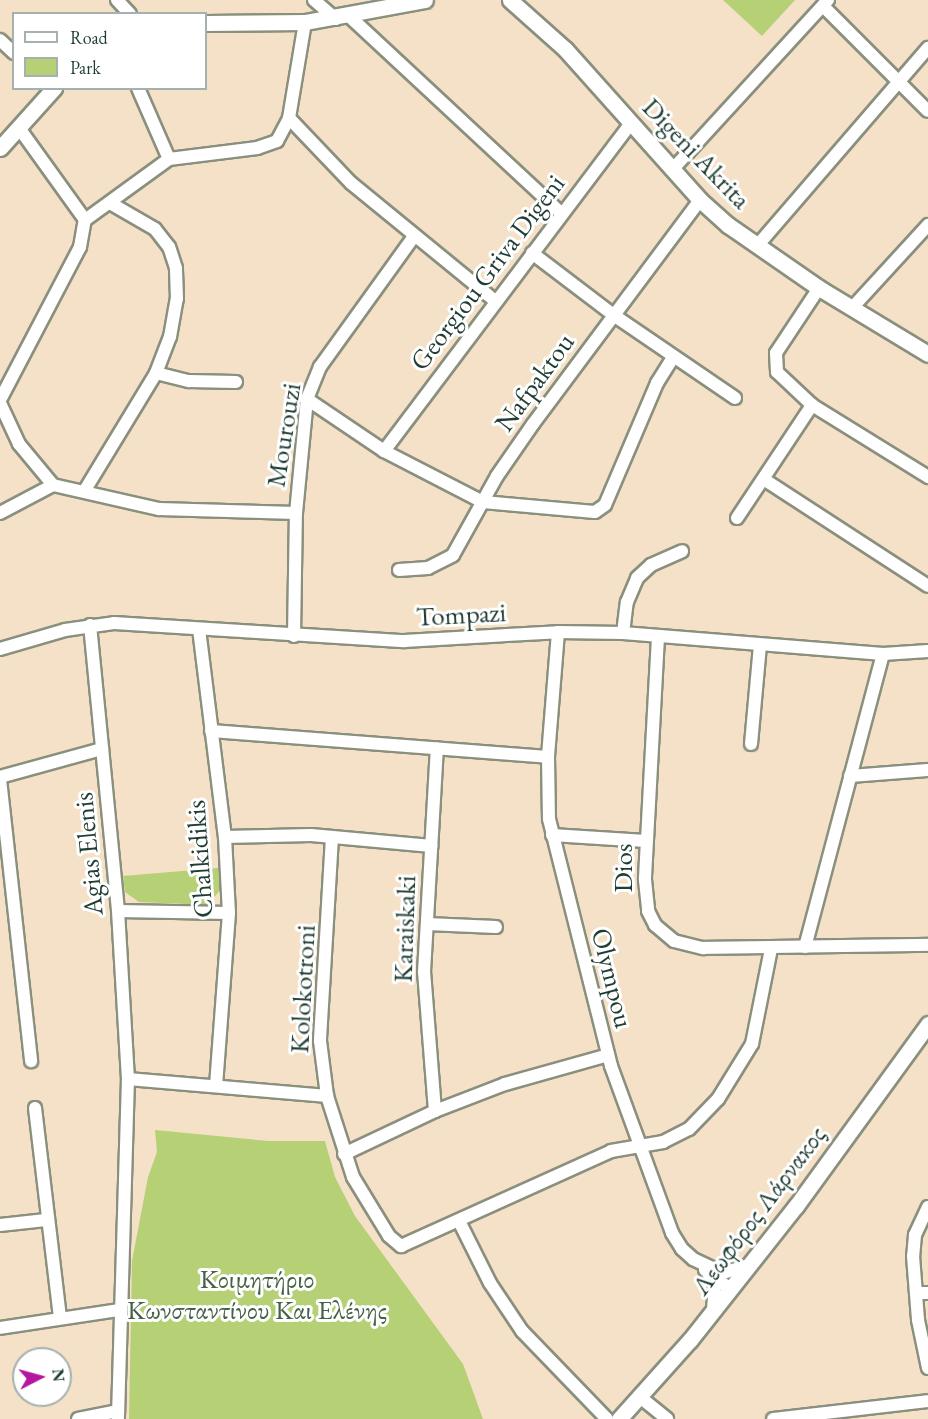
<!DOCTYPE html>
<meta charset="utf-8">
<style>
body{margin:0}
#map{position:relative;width:928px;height:1419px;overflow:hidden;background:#f4e1c7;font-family:"EB Garamond",serif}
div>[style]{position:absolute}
.green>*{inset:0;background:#b6d076}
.roads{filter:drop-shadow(2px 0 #8a8f7e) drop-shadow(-2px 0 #8a8f7e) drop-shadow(0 2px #8a8f7e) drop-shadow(0 -2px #8a8f7e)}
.minor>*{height:12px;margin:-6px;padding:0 6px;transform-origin:6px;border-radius:6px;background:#fff}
.major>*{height:15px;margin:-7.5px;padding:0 7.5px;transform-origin:7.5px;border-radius:7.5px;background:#fff}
span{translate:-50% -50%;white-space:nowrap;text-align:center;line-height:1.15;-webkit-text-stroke:6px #fff;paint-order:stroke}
.street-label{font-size:27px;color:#1f3d34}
.park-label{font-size:27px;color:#456244}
.legend{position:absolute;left:12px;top:12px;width:195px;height:78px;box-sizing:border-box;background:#fff;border:2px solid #a5b1ae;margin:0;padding:8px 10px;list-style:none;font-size:18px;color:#1f3d34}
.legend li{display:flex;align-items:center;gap:12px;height:30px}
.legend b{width:30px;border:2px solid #a5b1ae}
.north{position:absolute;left:12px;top:1347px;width:60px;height:60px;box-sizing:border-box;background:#fff;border:2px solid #a5b1ae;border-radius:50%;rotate:84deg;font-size:16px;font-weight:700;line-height:24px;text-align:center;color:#1f3d34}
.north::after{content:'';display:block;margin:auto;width:21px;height:27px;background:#b5179e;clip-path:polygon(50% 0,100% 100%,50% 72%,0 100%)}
</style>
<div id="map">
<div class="green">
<div style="clip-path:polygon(723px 0,795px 0,762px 36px)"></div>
<div style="clip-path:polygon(218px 868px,221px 889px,208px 905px,139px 902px,125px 892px,123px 876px)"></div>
<div style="clip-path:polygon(155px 1130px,268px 1141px,325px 1141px,335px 1177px,355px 1216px,463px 1364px,483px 1419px,129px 1419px,132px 1261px,148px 1177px,157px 1152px)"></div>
</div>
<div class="roads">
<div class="minor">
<div style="left:117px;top:0;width:19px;rotate:47deg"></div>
<div style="left:314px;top:0;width:29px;rotate:41deg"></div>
<div style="left:823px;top:6px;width:148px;rotate:45deg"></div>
<div style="left:349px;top:16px;width:288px;rotate:42.9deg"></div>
<div style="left:0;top:40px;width:19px;rotate:43deg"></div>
<div style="left:138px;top:88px;width:77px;rotate:66.4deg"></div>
<div style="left:289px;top:118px;width:90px;rotate:46.4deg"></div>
<div style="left:351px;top:183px;width:185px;rotate:39.3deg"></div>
<div style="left:19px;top:128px;width:113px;rotate:54.3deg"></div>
<div style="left:672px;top:170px;width:231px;rotate:-47.5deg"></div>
<div style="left:757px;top:246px;width:262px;rotate:-49.2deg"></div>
<div style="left:532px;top:253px;width:101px;rotate:37.3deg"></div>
<div style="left:612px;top:314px;width:149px;rotate:34.3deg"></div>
<div style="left:819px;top:288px;width:78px;rotate:123.5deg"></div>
<div style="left:776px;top:353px;width:19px;rotate:87deg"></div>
<div style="left:777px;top:372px;width:48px;rotate:43.3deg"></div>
<div style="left:812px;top:405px;width:137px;rotate:31.8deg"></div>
<div style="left:852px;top:308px;width:113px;rotate:-47.5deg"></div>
<div style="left:156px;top:373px;width:34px;rotate:14deg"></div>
<div style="left:189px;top:381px;width:47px;rotate:1.2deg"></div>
<div style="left:307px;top:399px;width:93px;rotate:34deg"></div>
<div style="left:384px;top:451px;width:111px;rotate:27.3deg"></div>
<div style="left:483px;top:502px;width:112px;rotate:5.1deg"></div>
<div style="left:595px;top:512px;width:12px;rotate:-35deg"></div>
<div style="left:605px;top:505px;width:133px;rotate:-66.9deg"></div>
<div style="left:657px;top:383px;width:31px;rotate:-58deg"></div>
<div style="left:0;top:400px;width:173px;rotate:-62.4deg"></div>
<div style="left:80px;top:247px;width:27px;rotate:-80deg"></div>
<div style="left:85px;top:220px;width:104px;rotate:-36deg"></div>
<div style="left:169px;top:159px;width:89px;rotate:-7.1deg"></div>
<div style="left:257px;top:148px;width:21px;rotate:-19deg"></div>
<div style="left:277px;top:141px;width:26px;rotate:-62deg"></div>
<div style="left:289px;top:118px;width:97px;rotate:-80.5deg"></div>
<div style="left:0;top:403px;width:45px;rotate:65.1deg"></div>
<div style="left:19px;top:444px;width:53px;rotate:50.3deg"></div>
<div style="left:384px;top:451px;width:411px;rotate:-53deg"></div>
<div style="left:765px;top:480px;width:194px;rotate:33deg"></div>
<div style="left:85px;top:490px;width:137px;rotate:-58.7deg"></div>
<div style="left:156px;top:373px;width:39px;rotate:-69deg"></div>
<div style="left:170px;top:337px;width:39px;rotate:-80deg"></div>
<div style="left:177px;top:299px;width:31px;rotate:-92deg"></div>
<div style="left:176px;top:268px;width:22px;rotate:-108deg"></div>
<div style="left:169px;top:247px;width:23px;rotate:-128deg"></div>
<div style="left:155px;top:229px;width:52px;rotate:-150deg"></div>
<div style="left:0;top:513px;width:60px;rotate:-27.8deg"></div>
<div style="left:53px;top:485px;width:109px;rotate:12.8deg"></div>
<div style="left:159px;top:509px;width:137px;rotate:1.7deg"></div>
<div style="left:737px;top:518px;width:136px;rotate:-56.4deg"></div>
<div style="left:399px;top:570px;width:29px;rotate:-4deg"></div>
<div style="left:428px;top:568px;width:28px;rotate:-27deg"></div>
<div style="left:453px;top:555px;width:90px;rotate:-60.9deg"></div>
<div style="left:497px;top:476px;width:63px;rotate:-55.3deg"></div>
<div style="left:533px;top:424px;width:279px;rotate:-53.3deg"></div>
<div style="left:90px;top:625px;width:287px;rotate:84.4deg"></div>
<div style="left:118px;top:911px;width:168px;rotate:86.6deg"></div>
<div style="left:128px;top:1079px;width:340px;rotate:91.7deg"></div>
<div style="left:199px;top:629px;width:210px;rotate:82.9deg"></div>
<div style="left:225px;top:837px;width:76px;rotate:87deg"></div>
<div style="left:229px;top:913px;width:172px;rotate:94.3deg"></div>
<div style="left:558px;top:632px;width:125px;rotate:94.6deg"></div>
<div style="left:548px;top:757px;width:62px;rotate:89.1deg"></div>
<div style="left:549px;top:819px;width:255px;rotate:75.9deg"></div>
<div style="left:611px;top:1066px;width:178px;rotate:69.9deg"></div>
<div style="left:672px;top:1233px;width:19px;rotate:58deg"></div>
<div style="left:682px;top:1249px;width:15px;rotate:42deg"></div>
<div style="left:693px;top:1259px;width:33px;rotate:25deg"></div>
<div style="left:723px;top:1273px;width:27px;rotate:-17deg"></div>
<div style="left:623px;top:633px;width:31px;rotate:-83deg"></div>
<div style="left:627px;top:602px;width:26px;rotate:-67deg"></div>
<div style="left:637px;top:578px;width:19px;rotate:-43deg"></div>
<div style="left:651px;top:565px;width:34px;rotate:-24deg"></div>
<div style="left:294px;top:636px;width:123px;rotate:-89.1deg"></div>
<div style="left:296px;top:513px;width:115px;rotate:-84.5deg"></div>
<div style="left:307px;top:399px;width:35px;rotate:-68deg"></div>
<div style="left:320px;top:367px;width:161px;rotate:-54.3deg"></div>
<div style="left:658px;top:637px;width:243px;rotate:93.1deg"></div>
<div style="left:645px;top:880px;width:31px;rotate:84deg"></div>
<div style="left:648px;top:911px;width:16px;rotate:63deg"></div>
<div style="left:655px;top:925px;width:25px;rotate:40deg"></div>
<div style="left:674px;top:941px;width:30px;rotate:14deg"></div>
<div style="left:703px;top:948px;width:225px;rotate:-0.8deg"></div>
<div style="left:0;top:649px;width:68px;rotate:-16.3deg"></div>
<div style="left:65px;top:630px;width:49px;rotate:-8.1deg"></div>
<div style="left:114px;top:623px;width:291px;rotate:3.6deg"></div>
<div style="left:404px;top:641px;width:154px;rotate:-3.3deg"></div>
<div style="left:558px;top:632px;width:65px;rotate:0.9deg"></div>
<div style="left:623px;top:633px;width:261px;rotate:4.6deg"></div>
<div style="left:883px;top:654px;width:45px;rotate:-3.8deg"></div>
<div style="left:211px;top:731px;width:338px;rotate:4.4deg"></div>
<div style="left:751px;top:744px;width:98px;rotate:-84.8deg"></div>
<div style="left:850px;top:776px;width:78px;rotate:-4.4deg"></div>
<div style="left:0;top:777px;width:106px;rotate:-15.4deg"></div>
<div style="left:0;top:779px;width:284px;rotate:83.7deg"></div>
<div style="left:552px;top:835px;width:94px;rotate:3.7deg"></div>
<div style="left:225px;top:837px;width:86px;rotate:-1.3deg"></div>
<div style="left:311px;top:835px;width:121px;rotate:5.2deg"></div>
<div style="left:332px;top:837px;width:204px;rotate:93.4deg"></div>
<div style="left:320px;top:1041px;width:55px;rotate:82.7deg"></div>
<div style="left:327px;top:1096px;width:85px;rotate:72.2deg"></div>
<div style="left:353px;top:1177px;width:69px;rotate:58.6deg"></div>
<div style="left:389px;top:1236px;width:16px;rotate:40deg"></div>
<div style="left:401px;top:1246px;width:230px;rotate:-24.3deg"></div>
<div style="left:611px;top:1151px;width:53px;rotate:-9.8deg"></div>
<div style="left:663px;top:1142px;width:29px;rotate:-27deg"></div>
<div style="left:689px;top:1129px;width:42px;rotate:-46deg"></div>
<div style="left:718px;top:1099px;width:65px;rotate:-58.3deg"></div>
<div style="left:752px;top:1044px;width:97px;rotate:-78.7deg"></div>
<div style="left:118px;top:911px;width:111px;rotate:1deg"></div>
<div style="left:427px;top:924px;width:69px;rotate:2.5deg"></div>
<div style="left:805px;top:947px;width:303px;rotate:-75.1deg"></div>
<div style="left:128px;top:1079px;width:200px;rotate:4.9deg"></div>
<div style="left:35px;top:1108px;width:210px;rotate:83.2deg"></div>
<div style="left:435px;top:1111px;width:139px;rotate:-94.5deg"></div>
<div style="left:424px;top:972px;width:224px;rotate:-86.7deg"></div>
<div style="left:344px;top:1154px;width:101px;rotate:-25.3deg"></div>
<div style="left:435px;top:1111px;width:75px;rotate:-21.1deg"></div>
<div style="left:505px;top:1084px;width:107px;rotate:-15.7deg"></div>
<div style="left:928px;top:1207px;width:31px;rotate:115deg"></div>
<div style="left:915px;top:1235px;width:21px;rotate:95deg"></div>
<div style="left:913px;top:1256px;width:64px;rotate:85.5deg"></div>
<div style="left:918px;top:1320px;width:49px;rotate:78.2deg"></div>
<div style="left:459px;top:1221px;width:69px;rotate:63.4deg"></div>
<div style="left:490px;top:1283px;width:58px;rotate:56.3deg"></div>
<div style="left:522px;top:1331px;width:122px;rotate:46deg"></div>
<div style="left:0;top:1225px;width:46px;rotate:-6.2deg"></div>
<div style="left:705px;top:1270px;width:31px;rotate:37deg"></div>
<div style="left:709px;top:1275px;width:13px;rotate:61deg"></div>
<div style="left:715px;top:1286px;width:24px;rotate:95deg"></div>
<div style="left:916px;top:1293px;width:12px"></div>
<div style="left:0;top:1328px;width:120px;rotate:-8.6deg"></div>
<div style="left:640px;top:1397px;width:35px;rotate:39deg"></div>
<div style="left:78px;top:1419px;width:41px;rotate:-11.3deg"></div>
<div style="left:773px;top:1419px;width:156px;rotate:-6.6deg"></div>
</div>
<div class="major">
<div style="left:510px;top:0;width:74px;rotate:41.7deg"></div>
<div style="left:565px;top:49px;width:203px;rotate:48.2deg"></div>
<div style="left:700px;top:200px;width:38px;rotate:42deg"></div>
<div style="left:728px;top:225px;width:111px;rotate:34.7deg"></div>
<div style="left:819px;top:288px;width:127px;rotate:31.2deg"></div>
<div style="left:206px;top:23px;width:99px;rotate:-0.6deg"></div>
<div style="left:305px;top:22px;width:122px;rotate:-10.4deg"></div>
<div style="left:0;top:148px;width:81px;rotate:-48deg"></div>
<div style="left:619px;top:1419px;width:106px;rotate:-48.1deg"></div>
<div style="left:690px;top:1340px;width:171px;rotate:-51.7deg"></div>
<div style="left:796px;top:1206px;width:225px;rotate:-54deg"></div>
</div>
</div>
<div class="street-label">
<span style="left:697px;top:153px;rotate:46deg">Digeni Akrita</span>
<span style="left:487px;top:272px;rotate:-53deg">Georgiou Griva Digeni</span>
<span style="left:534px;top:382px;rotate:-54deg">Nafpaktou</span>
<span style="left:283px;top:435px;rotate:-81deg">Mourouzi</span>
<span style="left:461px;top:614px;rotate:-3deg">Tompazi</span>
<span style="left:88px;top:854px;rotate:-95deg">Agias Elenis</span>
<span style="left:199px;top:859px;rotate:-94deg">Chalkidikis</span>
<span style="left:623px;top:868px;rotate:-90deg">Dios</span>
<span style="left:404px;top:929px;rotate:-88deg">Karaiskaki</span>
<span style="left:613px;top:978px;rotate:76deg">Olympou</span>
<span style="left:302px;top:989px;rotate:-87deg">Kolokotroni</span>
<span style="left:758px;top:1210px;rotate:-53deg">Λεωφόρος Λάρνακος</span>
</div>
<div class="park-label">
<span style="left:257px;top:1294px">Κοιμητήριο<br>Κωνσταντίνου Και Ελένης</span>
</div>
<ul class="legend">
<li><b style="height:8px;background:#fff"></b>Road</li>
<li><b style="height:16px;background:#b6d076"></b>Park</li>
</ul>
<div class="north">N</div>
</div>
